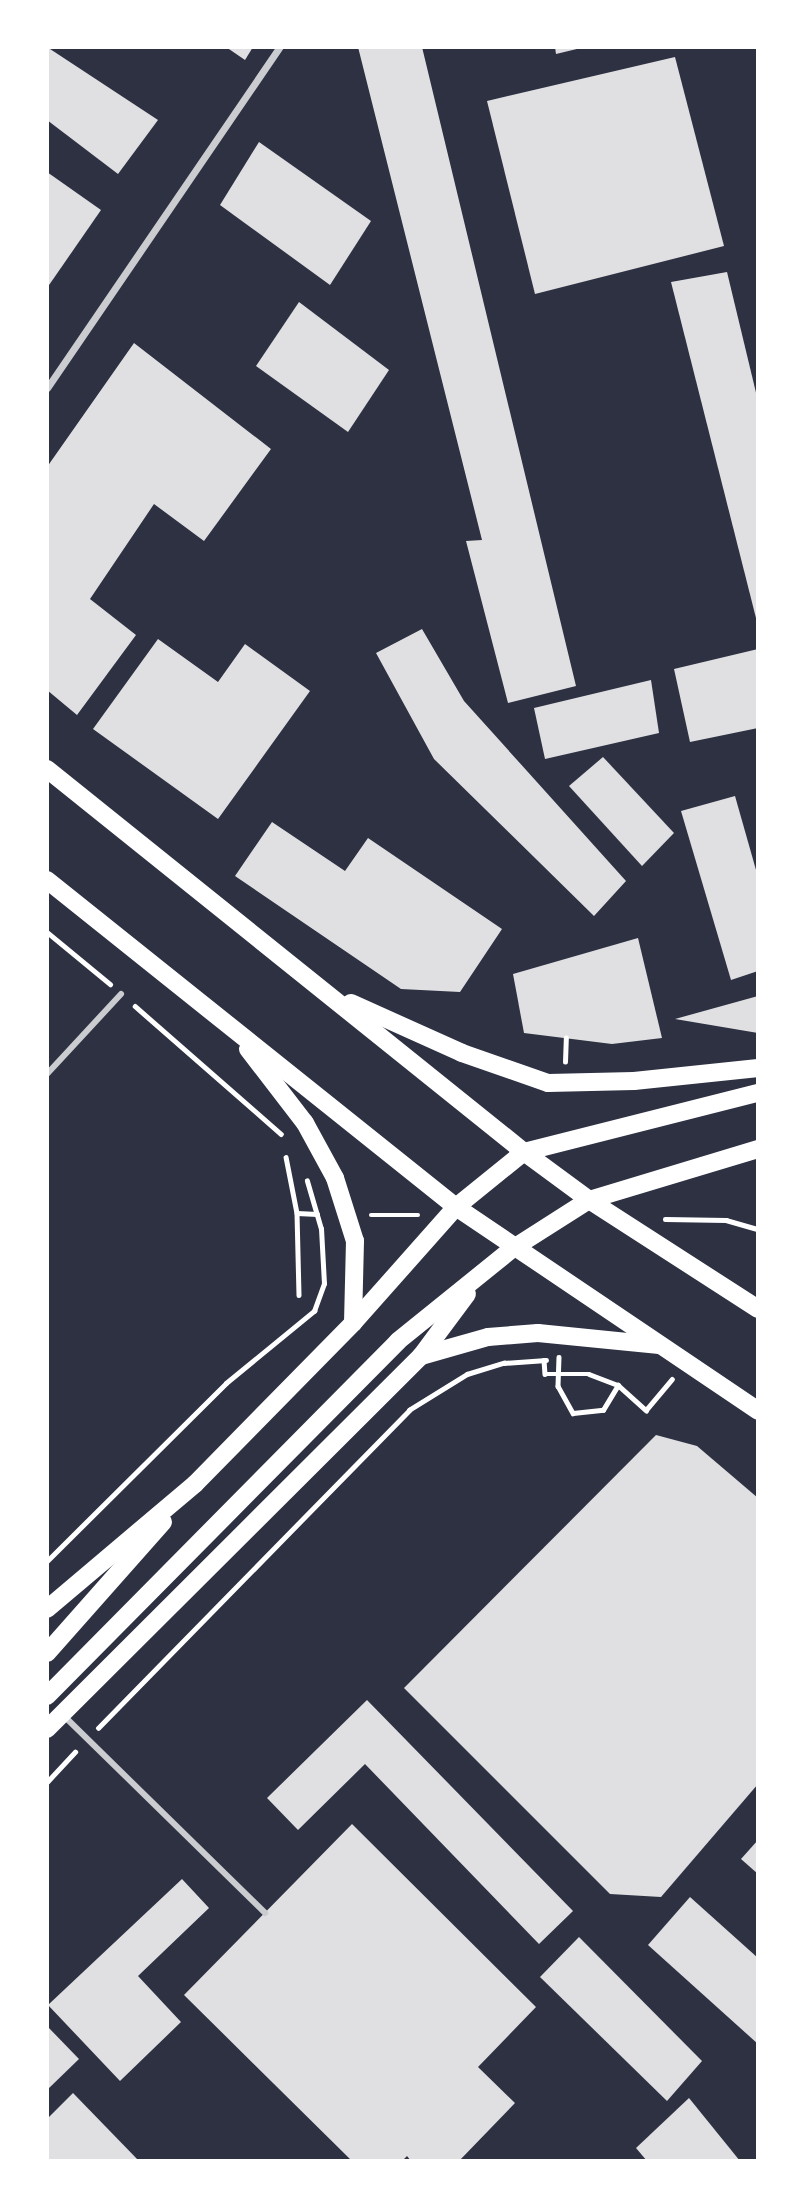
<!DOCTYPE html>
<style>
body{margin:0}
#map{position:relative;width:805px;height:2208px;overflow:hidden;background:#2d3142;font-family:"Varela Round",sans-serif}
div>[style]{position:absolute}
.building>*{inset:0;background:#e0e0e3}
.path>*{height:4.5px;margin:-2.25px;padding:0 2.25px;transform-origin:2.25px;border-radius:2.25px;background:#fff}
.pedestrian>*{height:6px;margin:-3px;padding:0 3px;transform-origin:3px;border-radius:3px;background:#caccd0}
.minor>*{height:7px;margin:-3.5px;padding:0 3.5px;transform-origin:3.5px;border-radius:3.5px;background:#caccd0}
.primary>*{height:18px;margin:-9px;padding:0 9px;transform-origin:9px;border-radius:9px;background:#fff}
span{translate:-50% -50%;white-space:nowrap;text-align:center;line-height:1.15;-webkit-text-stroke:7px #fff;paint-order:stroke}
.frame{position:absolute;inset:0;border:49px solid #fff;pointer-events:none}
</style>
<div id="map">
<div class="building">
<div style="clip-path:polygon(47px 47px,158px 120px,118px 174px,47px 120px)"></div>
<div style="clip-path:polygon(226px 47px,253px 47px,245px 60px)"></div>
<div style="clip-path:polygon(358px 47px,422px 47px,576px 686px,508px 703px,466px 541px,482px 540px)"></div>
<div style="clip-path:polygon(555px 47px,581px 47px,581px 48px,556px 54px)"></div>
<div style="clip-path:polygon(675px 57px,724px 246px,535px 294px,487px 101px)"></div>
<div style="clip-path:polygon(259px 142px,371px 221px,330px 285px,220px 205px)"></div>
<div style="clip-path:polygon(47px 172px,101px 210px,47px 288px)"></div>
<div style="clip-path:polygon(727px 272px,758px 401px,757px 622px,671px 282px)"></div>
<div style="clip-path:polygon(299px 302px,389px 370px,348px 432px,256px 366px)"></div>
<div style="clip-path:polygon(134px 343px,271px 449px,204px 541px,154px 504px,90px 599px,136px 635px,77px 715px,47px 690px,47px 467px)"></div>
<div style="clip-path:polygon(422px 629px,464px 701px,626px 881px,594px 916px,434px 759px,376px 653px)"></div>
<div style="clip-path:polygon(158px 639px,218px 682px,245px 644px,310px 691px,218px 819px,93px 729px)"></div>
<div style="clip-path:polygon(758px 649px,758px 728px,690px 742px,674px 669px)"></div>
<div style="clip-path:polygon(651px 680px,659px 733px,545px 759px,534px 708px)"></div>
<div style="clip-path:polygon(603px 757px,674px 833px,642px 866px,569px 786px)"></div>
<div style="clip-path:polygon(735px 796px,758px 877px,758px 971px,731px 980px,681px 811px)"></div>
<div style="clip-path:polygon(272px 822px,345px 871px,368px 838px,502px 929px,460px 992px,401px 989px,235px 876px)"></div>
<div style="clip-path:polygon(638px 938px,662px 1038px,612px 1044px,524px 1033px,513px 974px)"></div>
<div style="clip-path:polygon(758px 996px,758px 1033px,675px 1019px)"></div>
<div style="clip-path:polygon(656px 1435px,697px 1446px,758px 1498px,758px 1784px,661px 1897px,610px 1894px,404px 1688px)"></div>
<div style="clip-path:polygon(367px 1700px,573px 1911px,539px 1944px,365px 1764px,298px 1830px,267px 1798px)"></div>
<div style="clip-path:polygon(352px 1824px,536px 2007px,478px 2067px,515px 2103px,459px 2161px,411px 2161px,407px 2156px,402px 2161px,352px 2161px,184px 1995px)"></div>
<div style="clip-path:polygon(758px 1840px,758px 1874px,741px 1859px)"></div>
<div style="clip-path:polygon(182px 1879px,209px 1908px,138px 1976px,181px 2022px,120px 2081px,48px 2005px)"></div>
<div style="clip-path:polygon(690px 1897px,758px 1958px,758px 2044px,648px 1945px)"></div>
<div style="clip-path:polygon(579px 1937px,702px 2061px,667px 2101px,540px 1977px)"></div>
<div style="clip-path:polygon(47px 2026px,79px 2059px,47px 2090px)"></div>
<div style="clip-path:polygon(73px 2093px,139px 2161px,47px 2161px,47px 2119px)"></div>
<div style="clip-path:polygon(689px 2098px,740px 2161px,647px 2161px,636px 2148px)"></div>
</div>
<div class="path">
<div style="left:47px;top:932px;width:82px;rotate:39.5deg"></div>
<div style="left:135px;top:1006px;width:194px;rotate:41.2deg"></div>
<div style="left:565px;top:1062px;width:24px;rotate:-88deg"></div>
<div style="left:286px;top:1157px;width:57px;rotate:78.9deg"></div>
<div style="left:297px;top:1213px;width:82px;rotate:88.6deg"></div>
<div style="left:297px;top:1213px;width:20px;rotate:3deg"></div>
<div style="left:371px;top:1215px;width:47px"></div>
<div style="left:665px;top:1219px;width:61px;rotate:0.9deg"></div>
<div style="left:726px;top:1220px;width:33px;rotate:16deg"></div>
<div style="left:559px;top:1357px;width:29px;rotate:92deg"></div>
<div style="left:558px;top:1386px;width:31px;rotate:61deg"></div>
<div style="left:573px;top:1413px;width:30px;rotate:-6deg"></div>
<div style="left:603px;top:1410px;width:29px;rotate:-59deg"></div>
<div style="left:544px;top:1360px;width:14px;rotate:86deg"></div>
<div style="left:545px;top:1374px;width:44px"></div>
<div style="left:589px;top:1374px;width:31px;rotate:21deg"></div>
<div style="left:618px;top:1385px;width:38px;rotate:42deg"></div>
<div style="left:646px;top:1410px;width:40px;rotate:-50deg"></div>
<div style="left:47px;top:1561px;width:252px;rotate:-44.8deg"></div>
<div style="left:226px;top:1383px;width:114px;rotate:-39.3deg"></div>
<div style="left:314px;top:1311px;width:29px;rotate:-70deg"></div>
<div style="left:324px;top:1284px;width:55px;rotate:-93.1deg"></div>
<div style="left:321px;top:1229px;width:50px;rotate:-106.3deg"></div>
<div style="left:98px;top:1728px;width:445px;rotate:-45.6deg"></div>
<div style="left:409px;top:1410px;width:68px;rotate:-31.8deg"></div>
<div style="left:467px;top:1374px;width:39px;rotate:-17deg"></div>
<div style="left:504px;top:1363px;width:42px;rotate:-4.1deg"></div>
<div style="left:47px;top:1782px;width:41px;rotate:-47deg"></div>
</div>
<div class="pedestrian">
<div style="left:47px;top:1074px;width:109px;rotate:-47.2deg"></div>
<div style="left:63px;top:1715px;width:283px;rotate:44.4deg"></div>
</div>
<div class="minor">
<div style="left:47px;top:388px;width:413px;rotate:-55.7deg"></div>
</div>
<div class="primary">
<div style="left:47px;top:769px;width:612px;rotate:38.76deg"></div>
<div style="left:524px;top:1152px;width:81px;rotate:36.4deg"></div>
<div style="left:589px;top:1200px;width:201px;rotate:32.8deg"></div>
<div style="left:47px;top:880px;width:524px;rotate:38.64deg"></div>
<div style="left:456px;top:1207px;width:364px;rotate:34deg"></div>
<div style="left:351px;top:1003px;width:122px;rotate:24.2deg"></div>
<div style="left:462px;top:1053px;width:91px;rotate:19.2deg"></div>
<div style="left:548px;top:1083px;width:86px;rotate:-1.3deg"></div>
<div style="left:634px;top:1081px;width:125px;rotate:-6deg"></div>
<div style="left:248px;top:1049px;width:93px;rotate:52.4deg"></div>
<div style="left:305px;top:1123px;width:63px;rotate:61.4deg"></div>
<div style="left:335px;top:1178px;width:66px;rotate:72.4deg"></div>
<div style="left:355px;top:1241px;width:82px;rotate:91.4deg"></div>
<div style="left:421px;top:1356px;width:70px;rotate:-15.8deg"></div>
<div style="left:488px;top:1337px;width:50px;rotate:-4.6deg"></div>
<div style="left:538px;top:1333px;width:122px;rotate:5.7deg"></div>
<div style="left:47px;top:1609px;width:194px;rotate:-40.2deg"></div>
<div style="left:195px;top:1484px;width:226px;rotate:-45.5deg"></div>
<div style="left:353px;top:1323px;width:155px;rotate:-48.4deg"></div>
<div style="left:456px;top:1207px;width:87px;rotate:-39deg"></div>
<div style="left:524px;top:1152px;width:241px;rotate:-14.2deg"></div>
<div style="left:47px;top:1653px;width:175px;rotate:-48.5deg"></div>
<div style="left:47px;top:1696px;width:499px;rotate:-45.3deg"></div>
<div style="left:398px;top:1341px;width:146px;rotate:-38.9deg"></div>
<div style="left:512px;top:1249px;width:91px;rotate:-32.5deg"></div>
<div style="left:589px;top:1200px;width:177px;rotate:-16.8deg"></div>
<div style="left:47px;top:1729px;width:528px;rotate:-44.92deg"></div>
<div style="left:421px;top:1356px;width:77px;rotate:-53.4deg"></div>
</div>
<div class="frame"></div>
</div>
